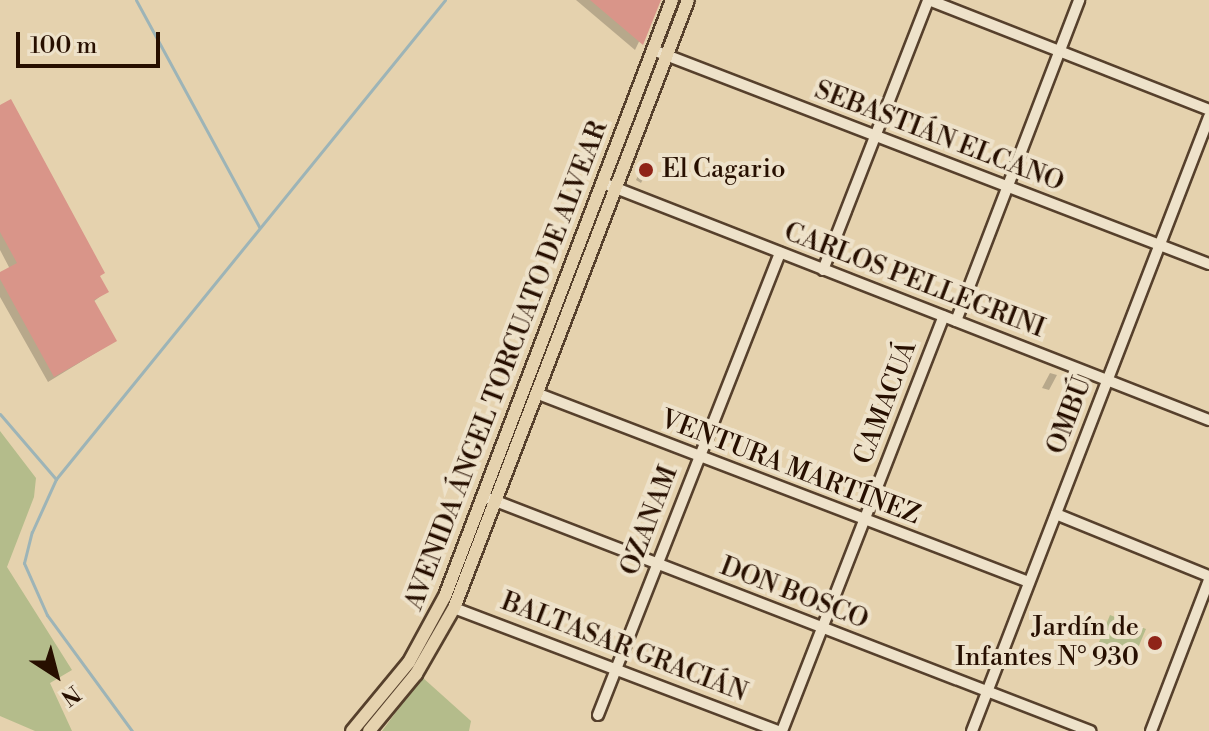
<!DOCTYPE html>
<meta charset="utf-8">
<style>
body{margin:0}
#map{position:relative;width:1209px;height:731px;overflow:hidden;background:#e5d2ae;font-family:"Libre Bodoni",serif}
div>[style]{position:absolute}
.green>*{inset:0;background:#b4bc8b}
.shadow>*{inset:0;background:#0003}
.stream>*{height:3px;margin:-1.5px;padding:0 1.5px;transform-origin:1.5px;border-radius:1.5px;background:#9db4b7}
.building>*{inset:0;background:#d99589}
.roads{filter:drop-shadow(2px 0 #56402c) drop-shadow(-2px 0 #56402c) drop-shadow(0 2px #56402c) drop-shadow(0 -2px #56402c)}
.minor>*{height:10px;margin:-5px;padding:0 5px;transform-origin:5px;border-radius:5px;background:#eee2ca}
.major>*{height:12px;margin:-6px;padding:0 6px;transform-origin:6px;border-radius:6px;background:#e5d2ae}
.dots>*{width:22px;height:22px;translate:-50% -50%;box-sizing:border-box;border:4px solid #eee2ca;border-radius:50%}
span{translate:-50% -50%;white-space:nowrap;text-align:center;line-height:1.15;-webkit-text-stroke:8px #eee2ca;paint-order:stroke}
.street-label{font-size:26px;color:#270f00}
.poi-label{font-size:26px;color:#270f00}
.left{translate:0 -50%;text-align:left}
.right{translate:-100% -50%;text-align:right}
.north{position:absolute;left:16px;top:635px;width:80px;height:80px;-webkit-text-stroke:6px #eee2ca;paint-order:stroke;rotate:144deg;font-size:22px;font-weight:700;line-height:32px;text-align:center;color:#270f00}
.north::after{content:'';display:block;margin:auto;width:28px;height:36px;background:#270f00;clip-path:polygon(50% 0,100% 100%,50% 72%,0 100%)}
.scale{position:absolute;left:16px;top:32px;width:144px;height:36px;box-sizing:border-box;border:4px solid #270f00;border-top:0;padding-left:10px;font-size:24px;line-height:28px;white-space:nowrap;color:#270f00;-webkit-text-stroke:6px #eee2ca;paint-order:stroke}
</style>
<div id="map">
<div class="green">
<div style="clip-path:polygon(0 431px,36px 478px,34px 497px,7px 567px,72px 670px,50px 683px,72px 731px,35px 731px,0 716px)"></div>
<div style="clip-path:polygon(1110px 615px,1146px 629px,1135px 655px,1099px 642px)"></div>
<div style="clip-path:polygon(422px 677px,471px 721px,469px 731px,382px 731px)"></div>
</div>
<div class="shadow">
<div style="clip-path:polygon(576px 0,659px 0,635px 50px)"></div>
<div style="clip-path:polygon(0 107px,107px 291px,93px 302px,115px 341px,48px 382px,0 297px,0 274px,10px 269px,0 250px)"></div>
<div style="clip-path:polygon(644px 163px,650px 165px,641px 183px,636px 180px)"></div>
<div style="clip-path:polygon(1050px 373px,1057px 375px,1049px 390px,1042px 388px)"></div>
</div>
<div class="stream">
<div style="left:136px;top:0;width:258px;rotate:61.5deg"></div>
<div style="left:0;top:414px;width:86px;rotate:49.3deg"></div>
<div style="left:132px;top:731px;width:144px;rotate:-126.2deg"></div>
<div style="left:47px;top:615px;width:57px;rotate:-113.9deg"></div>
<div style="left:24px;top:563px;width:32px;rotate:-76deg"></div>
<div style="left:32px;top:532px;width:58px;rotate:-65.6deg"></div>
<div style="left:56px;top:479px;width:617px;rotate:-50.92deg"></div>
</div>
<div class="building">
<div style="clip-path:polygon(590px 0,661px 0,643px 45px)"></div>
<div style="clip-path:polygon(11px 99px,105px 273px,100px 276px,109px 292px,94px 300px,117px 341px,54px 377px,0 279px,0 272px,17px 263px,0 232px,0 105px)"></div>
</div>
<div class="roads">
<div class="minor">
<div style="left:929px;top:0;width:301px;rotate:21.4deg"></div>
<div style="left:653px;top:50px;width:596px;rotate:21.05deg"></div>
<div style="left:603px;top:183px;width:651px;rotate:21.36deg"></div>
<div style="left:823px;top:270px;width:290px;rotate:-68.7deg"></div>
<div style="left:956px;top:321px;width:344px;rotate:-69deg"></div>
<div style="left:536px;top:393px;width:528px;rotate:20.98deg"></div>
<div style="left:488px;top:498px;width:646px;rotate:21.16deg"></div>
<div style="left:1056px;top:514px;width:165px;rotate:22.1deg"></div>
<div style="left:454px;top:608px;width:347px;rotate:20.8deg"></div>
<div style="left:598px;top:715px;width:497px;rotate:-68.5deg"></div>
<div style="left:782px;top:731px;width:445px;rotate:-68.7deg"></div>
<div style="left:972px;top:731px;width:658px;rotate:-68.89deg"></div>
<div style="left:1151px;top:731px;width:162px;rotate:-69deg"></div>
</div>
<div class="major">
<div style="left:352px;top:731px;width:89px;rotate:-50.4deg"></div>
<div style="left:409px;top:662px;width:75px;rotate:-61.4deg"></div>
<div style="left:445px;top:596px;width:638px;rotate:-69.15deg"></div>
<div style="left:369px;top:731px;width:74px;rotate:-50.5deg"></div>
<div style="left:416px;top:674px;width:76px;rotate:-60.1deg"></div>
<div style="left:454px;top:608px;width:651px;rotate:-68.95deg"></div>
</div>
</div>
<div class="dots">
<div style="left:646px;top:170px;background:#8f2418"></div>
<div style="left:1155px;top:643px;background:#8f2418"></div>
</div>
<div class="street-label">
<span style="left:939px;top:137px;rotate:21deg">SEBASTIÁN ELCANO</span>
<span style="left:914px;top:281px;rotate:21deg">CARLOS PELLEGRINI</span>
<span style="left:507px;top:366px;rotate:-69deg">AVENIDA ÁNGEL TORCUATO DE ALVEAR</span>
<span style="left:886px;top:403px;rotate:-69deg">CAMACUÁ</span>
<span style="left:1070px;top:416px;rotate:-69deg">OMBÚ</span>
<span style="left:790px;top:468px;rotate:21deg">VENTURA MARTÍNEZ</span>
<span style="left:650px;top:521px;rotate:-69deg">OZANAM</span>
<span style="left:794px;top:594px;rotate:21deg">DON BOSCO</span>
<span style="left:624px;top:648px;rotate:21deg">BALTASAR GRACIÁN</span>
</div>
<div class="poi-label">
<span class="left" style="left:662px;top:170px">El Cagario</span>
<span class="right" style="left:1139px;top:643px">Jardín de<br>Infantes N° 930</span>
</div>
<div class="north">N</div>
<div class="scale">100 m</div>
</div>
